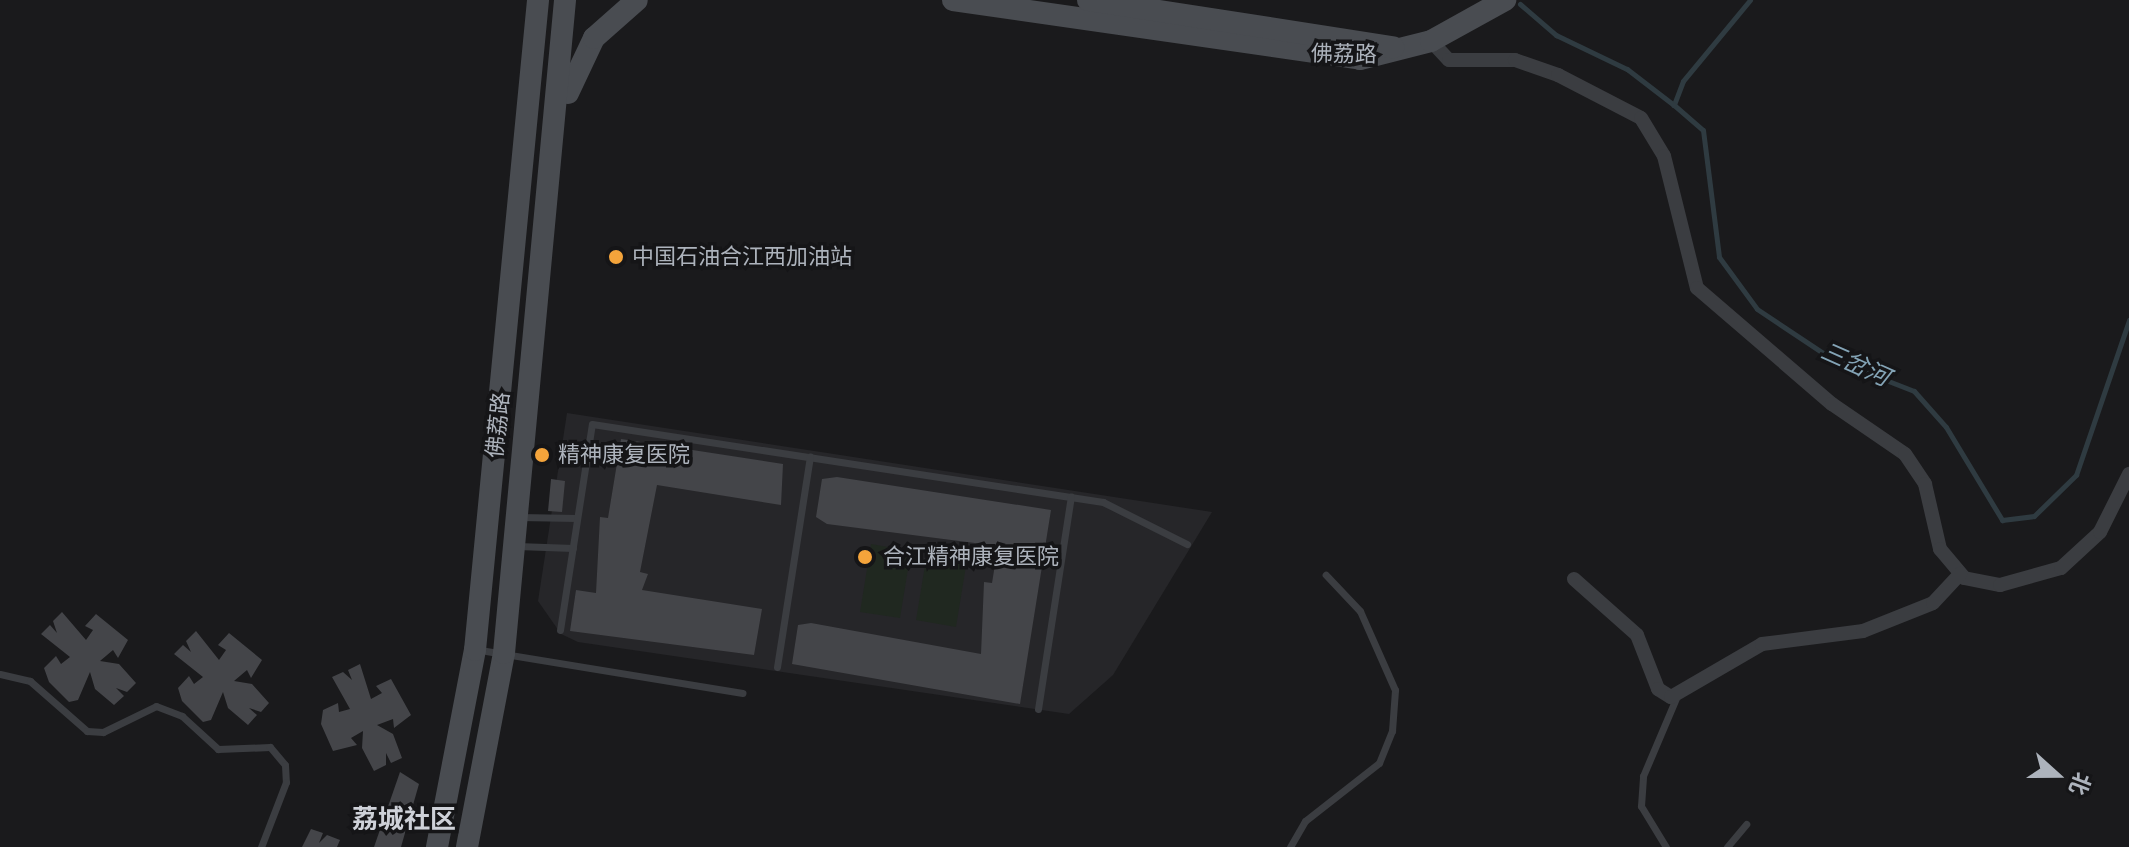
<!DOCTYPE html>
<meta charset="utf-8">
<style>
body{margin:0}
#map{position:relative;width:2129px;height:847px;overflow:hidden;background:#1a1a1c;font-family:Rubik,"Noto Sans SC",sans-serif}
div>[style]{position:absolute}
.built>*{inset:0;background:#262629}
.green>*{inset:0;background:#202820}
.stream>*{height:5px;margin:-2.5px;padding:0 2.5px;transform-origin:2.5px;border-radius:2.5px;background:#2f3b41}
.building>*{inset:0;background:#444549}
.service>*{height:7px;margin:-3.5px;padding:0 3.5px;transform-origin:3.5px;border-radius:3.5px;background:#3b3d41}
.minor>*{height:14px;margin:-7px;padding:0 7px;transform-origin:7px;border-radius:7px;background:#3b3d41}
.secondary>*{height:22px;margin:-11px;padding:0 11px;transform-origin:11px;border-radius:11px;background:#494c51}
.dots>*{width:22px;height:22px;translate:-50% -50%;box-sizing:border-box;border:4px solid #151517;border-radius:50%}
span{translate:-50% -50%;white-space:nowrap;text-align:center;line-height:1.15;-webkit-text-stroke:7px #151517;paint-order:stroke}
.street-label{font-size:22px;color:#adb3bc}
.poi-label{font-size:22px;color:#adb3bc}
.left{translate:0 -50%;text-align:left}
.water-label{font-size:24px;color:#84a4b6;font-style:italic}
.quarter-label{font-size:26px;color:#ced1d8;font-weight:700}
.north{position:absolute;left:2017px;top:735px;width:80px;height:80px;-webkit-text-stroke:6px #151517;paint-order:stroke;rotate:111deg;font-size:22px;font-weight:700;line-height:32px;text-align:center;color:#adb3bc}
.north::after{content:'';display:block;margin:auto;width:28px;height:36px;background:#adb3bc;clip-path:polygon(50% 0,100% 100%,50% 72%,0 100%)}
</style>
<div id="map">
<div class="built">
<div style="clip-path:polygon(567px 413px,1212px 512px,1113px 675px,1069px 714px,578px 642px,561px 634px,538px 601px)"></div>
</div>
<div class="green">
<div style="clip-path:polygon(871px 544px,911px 551px,900px 618px,860px 612px)"></div>
<div style="clip-path:polygon(927px 553px,967px 560px,956px 627px,916px 620px)"></div>
</div>
<div class="stream">
<div style="left:1750px;top:0;width:105px;rotate:129.6deg"></div>
<div style="left:1683px;top:81px;width:26px;rotate:111deg"></div>
<div style="left:1674px;top:105px;width:38px;rotate:41deg"></div>
<div style="left:1703px;top:130px;width:128px;rotate:82.8deg"></div>
<div style="left:1719px;top:257px;width:64px;rotate:53.8deg"></div>
<div style="left:1757px;top:309px;width:90px;rotate:33.7deg"></div>
<div style="left:1832px;top:359px;width:88px;rotate:21.3deg"></div>
<div style="left:1914px;top:391px;width:48px;rotate:48.4deg"></div>
<div style="left:1946px;top:427px;width:109px;rotate:58.9deg"></div>
<div style="left:2002px;top:520px;width:32px;rotate:-7deg"></div>
<div style="left:2034px;top:516px;width:59px;rotate:-44.3deg"></div>
<div style="left:2076px;top:475px;width:164px;rotate:-71.1deg"></div>
<div style="left:1520px;top:4px;width:48px;rotate:40.7deg"></div>
<div style="left:1556px;top:35px;width:79px;rotate:25.6deg"></div>
<div style="left:1627px;top:69px;width:59px;rotate:37.5deg"></div>
</div>
<div class="building">
<div style="clip-path:polygon(621px 439px,783px 464px,781px 505px,657px 485px,640px 572px,648px 574px,642px 590px,762px 609px,754px 655px,570px 631px,576px 590px,596px 593px,600px 517px,608px 518px)"></div>
<div style="clip-path:polygon(837px 477px,1051px 510px,1020px 704px,792px 664px,798px 625px,811px 623px,981px 654px,984px 582px,992px 583px,998px 546px,827px 524px,816px 517px,822px 479px)"></div>
<div style="clip-path:polygon(551px 479px,565px 481px,562px 512px,548px 511px)"></div>
<div style="clip-path:polygon(62px 612px,86px 640px,93px 630px,85px 626px,96px 614px,128px 640px,118px 658px,113px 650px,100px 661px,119px 664px,136px 683px,127px 692px,116px 688px,124px 696px,114px 705px,95px 689px,90px 672px,78px 700px,69px 702px,49px 682px,44px 668px,56px 656px,61px 664px,70px 657px,41px 634px,50px 625px,57px 633px,53px 621px)"></div>
<div style="clip-path:polygon(196px 631px,219px 660px,226px 650px,218px 645px,229px 633px,262px 660px,251px 678px,247px 670px,234px 681px,252px 684px,269px 703px,261px 712px,249px 708px,257px 715px,248px 725px,228px 708px,223px 692px,211px 720px,203px 722px,182px 701px,178px 688px,189px 676px,194px 684px,203px 677px,174px 654px,183px 645px,191px 652px,186px 641px)"></div>
<div style="clip-path:polygon(360px 664px,371px 699px,382px 693px,376px 686px,391px 679px,411px 715px,394px 728px,393px 719px,377px 725px,393px 734px,402px 758px,391px 763px,386px 753px,386px 765px,374px 771px,362px 748px,363px 731px,351px 738px,357px 745px,333px 751px,321px 724px,323px 710px,338px 703px,339px 712px,350px 709px,332px 677px,343px 672px,352px 680px,348px 670px)"></div>
<div style="clip-path:polygon(400px 772px,419px 784px,401px 847px,374px 847px)"></div>
<div style="clip-path:polygon(311px 829px,323px 833px,319px 843px,327px 835px,340px 840px,337px 847px,302px 847px)"></div>
</div>
<div class="service">
<div style="left:519px;top:517px;width:58px;rotate:1deg"></div>
<div style="left:517px;top:546px;width:56px;rotate:2deg"></div>
<div style="left:560px;top:630px;width:208px;rotate:-81.2deg"></div>
<div style="left:592px;top:424px;width:517px;rotate:8.68deg"></div>
<div style="left:1103px;top:502px;width:94px;rotate:26.6deg"></div>
<div style="left:480px;top:650px;width:266px;rotate:9.3deg"></div>
<div style="left:777px;top:667px;width:213px;rotate:-81.1deg"></div>
<div style="left:0;top:674px;width:31px;rotate:13deg"></div>
<div style="left:30px;top:681px;width:76px;rotate:41.3deg"></div>
<div style="left:87px;top:731px;width:16px;rotate:4deg"></div>
<div style="left:103px;top:732px;width:59px;rotate:-26.1deg"></div>
<div style="left:156px;top:706px;width:28px;rotate:21deg"></div>
<div style="left:182px;top:716px;width:49px;rotate:42.5deg"></div>
<div style="left:218px;top:749px;width:52px;rotate:-2.2deg"></div>
<div style="left:270px;top:747px;width:23px;rotate:50deg"></div>
<div style="left:285px;top:765px;width:17px;rotate:87deg"></div>
<div style="left:286px;top:782px;width:70px;rotate:111deg"></div>
<div style="left:1038px;top:709px;width:215px;rotate:-81.2deg"></div>
<div style="left:1290px;top:847px;width:30px;rotate:-60deg"></div>
<div style="left:1305px;top:821px;width:94px;rotate:-38.1deg"></div>
<div style="left:1379px;top:763px;width:35px;rotate:-68deg"></div>
<div style="left:1392px;top:731px;width:41px;rotate:-85.8deg"></div>
<div style="left:1395px;top:690px;width:86px;rotate:-113.9deg"></div>
<div style="left:1360px;top:611px;width:50px;rotate:-133.4deg"></div>
<div style="left:1666px;top:847px;width:48px;rotate:-121.4deg"></div>
<div style="left:1641px;top:806px;width:30px;rotate:-86deg"></div>
<div style="left:1643px;top:776px;width:87px;rotate:-67deg"></div>
<div style="left:1727px;top:847px;width:30px;rotate:-50deg"></div>
</div>
<div class="minor">
<div style="left:1431px;top:41px;width:26px;rotate:47deg"></div>
<div style="left:1449px;top:60px;width:66px"></div>
<div style="left:1515px;top:60px;width:46px;rotate:19.2deg"></div>
<div style="left:1558px;top:75px;width:93px;rotate:27.4deg"></div>
<div style="left:1641px;top:118px;width:44px;rotate:58.8deg"></div>
<div style="left:1664px;top:156px;width:136px;rotate:76deg"></div>
<div style="left:1697px;top:288px;width:178px;rotate:40.7deg"></div>
<div style="left:1832px;top:404px;width:88px;rotate:34.4deg"></div>
<div style="left:1905px;top:454px;width:36px;rotate:56deg"></div>
<div style="left:1925px;top:484px;width:67px;rotate:77deg"></div>
<div style="left:1940px;top:549px;width:38px;rotate:50deg"></div>
<div style="left:1964px;top:578px;width:37px;rotate:11deg"></div>
<div style="left:2000px;top:585px;width:63px;rotate:-15.6deg"></div>
<div style="left:2061px;top:568px;width:53px;rotate:-42.7deg"></div>
<div style="left:2100px;top:532px;width:65px;rotate:-63.4deg"></div>
<div style="left:1574px;top:579px;width:84px;rotate:41.6deg"></div>
<div style="left:1637px;top:635px;width:58px;rotate:68.7deg"></div>
<div style="left:1658px;top:689px;width:15px;rotate:32deg"></div>
<div style="left:1671px;top:697px;width:105px;rotate:-30.2deg"></div>
<div style="left:1762px;top:644px;width:102px;rotate:-7.3deg"></div>
<div style="left:1863px;top:631px;width:75px;rotate:-21.8deg"></div>
<div style="left:1933px;top:603px;width:40px;rotate:-47deg"></div>
</div>
<div class="secondary">
<div style="left:953px;top:0;width:411px;rotate:8.2deg"></div>
<div style="left:1360px;top:59px;width:73px;rotate:-14.2deg"></div>
<div style="left:1431px;top:41px;width:85px;rotate:-29deg"></div>
<div style="left:1088px;top:0;width:309px;rotate:8.8deg"></div>
<div style="left:568px;top:93px;width:61px;rotate:-64.7deg"></div>
<div style="left:594px;top:38px;width:57px;rotate:-41.5deg"></div>
<div style="left:437px;top:847px;width:201px;rotate:-79.1deg"></div>
<div style="left:475px;top:650px;width:653px;rotate:-84.46deg"></div>
<div style="left:467px;top:847px;width:197px;rotate:-79.2deg"></div>
<div style="left:504px;top:653px;width:656px;rotate:-84.66deg"></div>
</div>
<div class="dots">
<div style="left:616px;top:257px;background:#f4a43b"></div>
<div style="left:542px;top:455px;background:#f4a43b"></div>
<div style="left:865px;top:557px;background:#f4a43b"></div>
</div>
<div class="street-label">
<span style="left:1344px;top:54px;rotate:1deg">佛荔路</span>
<span style="left:498px;top:425px;rotate:-84deg">佛荔路</span>
</div>
<div class="poi-label">
<span class="left" style="left:632px;top:257px">中国石油合江西加油站</span>
<span class="left" style="left:558px;top:455px">精神康复医院</span>
<span class="left" style="left:883px;top:557px">合江精神康复医院</span>
</div>
<div class="water-label">
<span style="left:1855px;top:365px;rotate:24deg">三岔河</span>
</div>
<div class="quarter-label">
<span style="left:404px;top:820px">荔城社区</span>
</div>
<div class="north">北</div>
</div>
